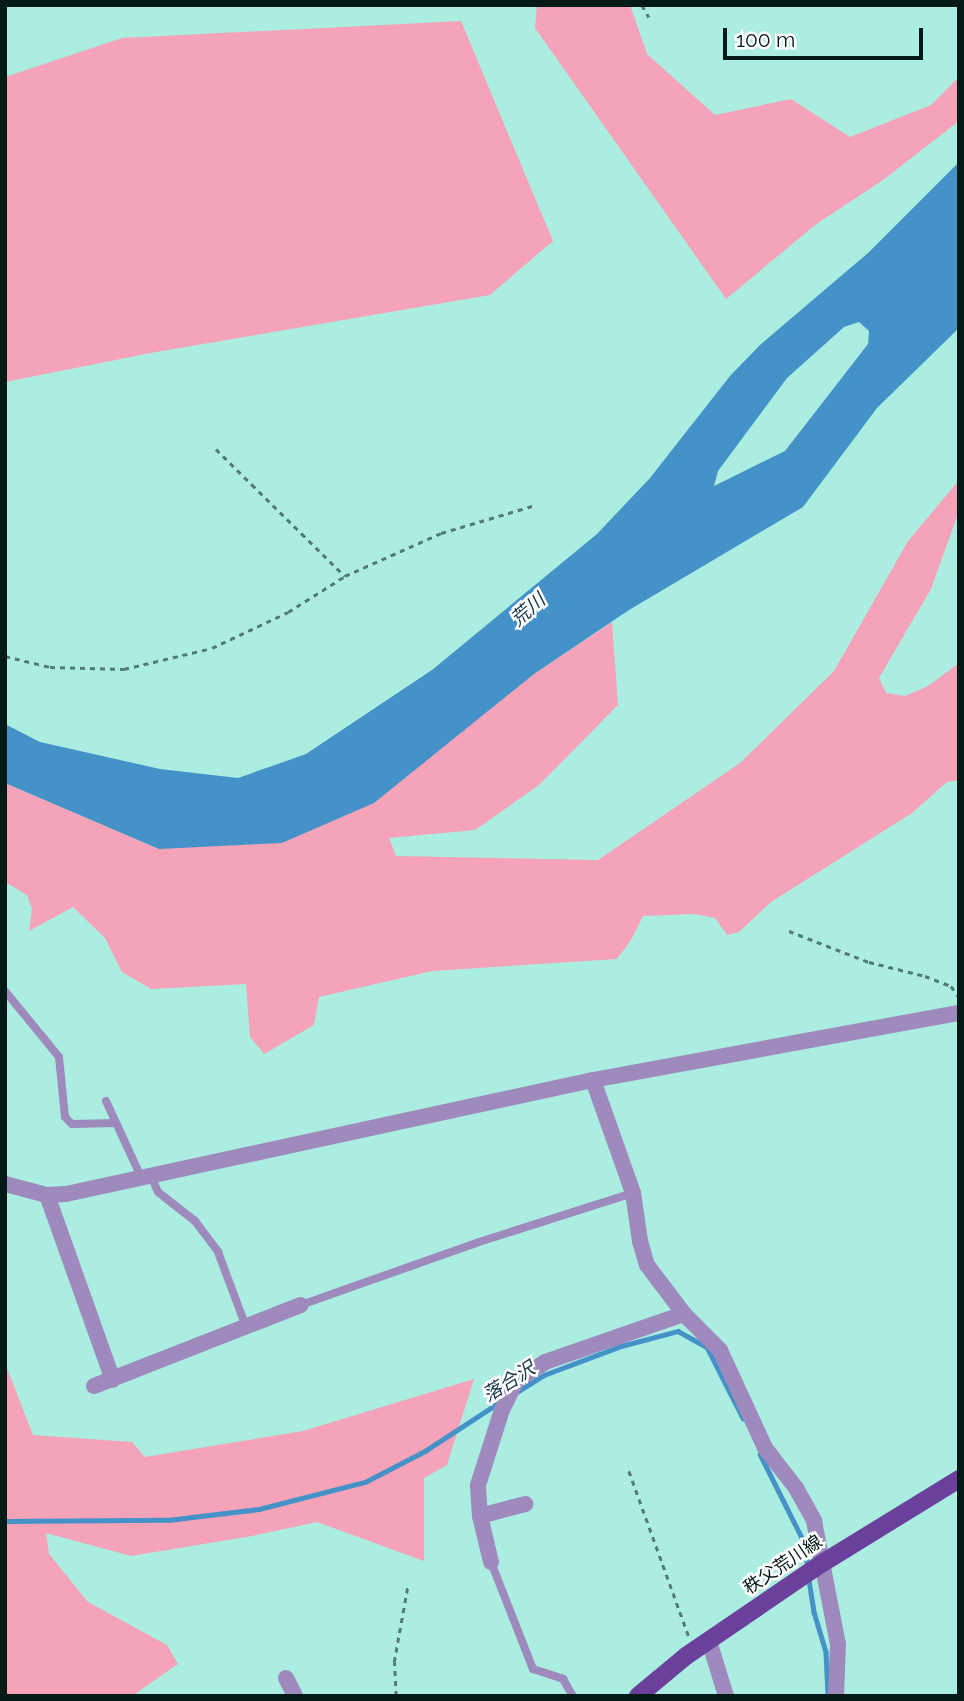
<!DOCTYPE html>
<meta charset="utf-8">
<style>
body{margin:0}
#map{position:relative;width:964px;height:1701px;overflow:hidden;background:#abede1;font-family:Raleway,"Noto Sans JP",sans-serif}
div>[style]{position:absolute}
.green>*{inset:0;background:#f5a3b9}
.water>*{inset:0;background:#4592c8}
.stream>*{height:4.5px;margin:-2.25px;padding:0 2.25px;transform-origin:2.25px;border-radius:2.25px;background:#4592c8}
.path>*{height:2.5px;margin-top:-1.25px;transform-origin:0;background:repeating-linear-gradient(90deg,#507c74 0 5px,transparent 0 10px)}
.lane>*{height:8px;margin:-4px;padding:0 4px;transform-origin:4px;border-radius:4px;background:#9e8abd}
.street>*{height:16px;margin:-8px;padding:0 8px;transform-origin:8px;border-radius:8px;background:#9e8abd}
.primary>*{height:18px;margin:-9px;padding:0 9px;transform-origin:9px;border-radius:9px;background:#6a409c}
span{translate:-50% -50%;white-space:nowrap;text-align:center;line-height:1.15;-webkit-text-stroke:5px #fff;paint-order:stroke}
.street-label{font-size:18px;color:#011a16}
.water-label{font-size:19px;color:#14354c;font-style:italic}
.frame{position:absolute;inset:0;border:7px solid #011a16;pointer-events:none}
.scale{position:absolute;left:723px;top:28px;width:200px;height:32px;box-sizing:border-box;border:4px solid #011a16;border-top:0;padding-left:9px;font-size:21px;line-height:24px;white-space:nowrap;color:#011a16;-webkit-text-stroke:5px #fff;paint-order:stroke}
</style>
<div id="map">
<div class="green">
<div style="clip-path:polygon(537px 5px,630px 5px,647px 54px,715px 115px,791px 99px,850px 137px,931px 105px,959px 77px,959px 121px,883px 180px,815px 225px,726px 299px,535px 28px)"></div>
<div style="clip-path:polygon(461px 21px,553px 241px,490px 295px,156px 352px,5px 382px,5px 77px,122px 38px)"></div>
<div style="clip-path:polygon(959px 480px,959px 511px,931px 589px,879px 678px,886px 693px,905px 696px,928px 686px,959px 663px,959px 780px,947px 782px,912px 813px,771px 902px,739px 932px,727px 935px,715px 918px,694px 914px,643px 916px,631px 940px,617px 959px,432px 971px,319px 997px,314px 1025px,264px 1054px,250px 1037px,246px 984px,151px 989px,122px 972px,105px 938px,73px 907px,29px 931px,32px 909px,27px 895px,5px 882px,5px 783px,159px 849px,534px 674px,612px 622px,618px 705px,539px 785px,475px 830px,389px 838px,396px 856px,598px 860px,740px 763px,834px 671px,908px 541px)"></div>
<div style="clip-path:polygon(5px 1363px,33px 1435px,132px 1442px,145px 1457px,303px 1431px,474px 1379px,447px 1465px,424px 1478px,424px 1561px,317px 1522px,252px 1536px,131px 1556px,46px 1533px,49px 1554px,88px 1602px,167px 1645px,178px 1664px,132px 1696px,5px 1696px)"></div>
</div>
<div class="water">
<div style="clip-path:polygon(evenodd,959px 162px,959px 328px,877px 408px,803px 507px,629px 610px,534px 674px,374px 803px,282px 843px,159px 849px,5px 783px,5px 724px,40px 742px,160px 769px,238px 778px,306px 754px,432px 670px,597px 534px,650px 478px,730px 376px,760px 345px,868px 253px,959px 162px,859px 322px,869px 331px,868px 344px,785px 451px,714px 486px,718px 471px,787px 378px,844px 327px,859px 322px)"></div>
</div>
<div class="stream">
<div style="left:517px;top:1392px;width:32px;rotate:-32deg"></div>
<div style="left:544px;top:1375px;width:82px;rotate:-20.6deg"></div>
<div style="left:621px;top:1346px;width:59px;rotate:-14.7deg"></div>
<div style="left:678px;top:1331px;width:33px;rotate:29deg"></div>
<div style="left:707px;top:1347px;width:80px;rotate:63.1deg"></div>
<div style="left:760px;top:1454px;width:98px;rotate:63.4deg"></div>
<div style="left:804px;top:1542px;width:26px;rotate:81deg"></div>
<div style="left:5px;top:1521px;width:163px;rotate:-0.4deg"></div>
<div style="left:168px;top:1520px;width:92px;rotate:-6.9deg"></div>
<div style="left:259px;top:1509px;width:109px;rotate:-14.3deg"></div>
<div style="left:365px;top:1482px;width:68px;rotate:-27.3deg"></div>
<div style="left:425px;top:1451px;width:90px;rotate:-33.2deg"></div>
<div style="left:809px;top:1580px;width:32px;rotate:81deg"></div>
<div style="left:814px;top:1612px;width:42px;rotate:73.3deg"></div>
<div style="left:826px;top:1652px;width:44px;rotate:87.4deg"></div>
</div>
<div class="path">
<div style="left:642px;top:5px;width:14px;rotate:60deg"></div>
<div style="left:216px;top:449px;width:181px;rotate:44.6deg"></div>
<div style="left:5px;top:656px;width:46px;rotate:13.7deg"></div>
<div style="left:50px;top:667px;width:74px;rotate:1.5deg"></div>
<div style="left:124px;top:669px;width:90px;rotate:-13.4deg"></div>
<div style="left:212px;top:648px;width:84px;rotate:-25.3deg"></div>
<div style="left:288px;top:612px;width:67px;rotate:-32.3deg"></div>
<div style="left:345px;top:576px;width:105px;rotate:-24.1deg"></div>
<div style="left:441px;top:533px;width:95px;rotate:-16.5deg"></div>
<div style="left:789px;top:931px;width:86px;rotate:21.2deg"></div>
<div style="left:869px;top:962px;width:58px;rotate:14deg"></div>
<div style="left:925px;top:976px;width:28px;rotate:21deg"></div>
<div style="left:951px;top:986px;width:14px;rotate:54deg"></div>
<div style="left:629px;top:1471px;width:177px;rotate:70.1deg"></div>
<div style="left:396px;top:1696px;width:34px;rotate:-93deg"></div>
<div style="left:394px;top:1662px;width:79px;rotate:-79.8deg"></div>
</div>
<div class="lane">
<div style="left:5px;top:991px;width:85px;rotate:50.7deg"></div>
<div style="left:59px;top:1057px;width:60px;rotate:84.3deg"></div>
<div style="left:65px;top:1117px;width:10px;rotate:45deg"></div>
<div style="left:72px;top:1124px;width:44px;rotate:-1.3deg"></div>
<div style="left:106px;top:1101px;width:86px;rotate:65.2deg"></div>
<div style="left:151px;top:1176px;width:17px;rotate:66deg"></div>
<div style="left:158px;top:1192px;width:47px;rotate:38.1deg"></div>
<div style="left:195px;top:1221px;width:39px;rotate:53deg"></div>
<div style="left:218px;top:1252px;width:80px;rotate:69.5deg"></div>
<div style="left:301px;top:1305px;width:186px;rotate:-19.5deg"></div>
<div style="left:476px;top:1243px;width:165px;rotate:-17.7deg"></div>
<div style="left:491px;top:1562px;width:115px;rotate:68.6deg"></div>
<div style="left:533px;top:1669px;width:32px;rotate:18deg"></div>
<div style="left:563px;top:1679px;width:20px;rotate:60deg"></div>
</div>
<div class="street">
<div style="left:593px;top:1080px;width:120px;rotate:70.5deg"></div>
<div style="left:633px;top:1193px;width:49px;rotate:81.7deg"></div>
<div style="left:640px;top:1241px;width:25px;rotate:74deg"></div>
<div style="left:647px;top:1265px;width:61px;rotate:52.9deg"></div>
<div style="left:684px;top:1314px;width:51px;rotate:45deg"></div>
<div style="left:720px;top:1350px;width:108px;rotate:65.3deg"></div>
<div style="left:765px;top:1448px;width:51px;rotate:52.2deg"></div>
<div style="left:796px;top:1488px;width:38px;rotate:61deg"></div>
<div style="left:814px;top:1521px;width:125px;rotate:79deg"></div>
<div style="left:838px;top:1644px;width:52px;rotate:92.2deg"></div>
<div style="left:5px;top:1184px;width:43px;rotate:14.7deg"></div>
<div style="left:47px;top:1195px;width:19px;rotate:-3deg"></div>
<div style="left:66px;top:1194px;width:539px;rotate:-12.21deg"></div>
<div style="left:593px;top:1080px;width:372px;rotate:-10.4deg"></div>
<div style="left:47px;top:1195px;width:196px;rotate:70.4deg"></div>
<div style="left:94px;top:1386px;width:222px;rotate:-21.4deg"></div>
<div style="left:480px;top:1516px;width:47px;rotate:-14.9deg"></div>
<div style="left:491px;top:1562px;width:47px;rotate:-103.4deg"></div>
<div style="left:480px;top:1516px;width:31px;rotate:-94deg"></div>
<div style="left:478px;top:1485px;width:79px;rotate:-72.3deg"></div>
<div style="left:502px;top:1410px;width:32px;rotate:-64deg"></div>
<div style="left:516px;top:1381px;width:35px;rotate:-33deg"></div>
<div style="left:545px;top:1362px;width:147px;rotate:-19.1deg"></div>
<div style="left:709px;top:1641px;width:58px;rotate:72.8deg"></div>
<div style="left:286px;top:1678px;width:20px;rotate:63deg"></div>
</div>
<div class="primary">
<div style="left:638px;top:1696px;width:62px;rotate:-39.8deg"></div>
<div style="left:686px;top:1656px;width:163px;rotate:-34.3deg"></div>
<div style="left:821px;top:1564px;width:162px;rotate:-31.6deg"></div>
</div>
<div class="street-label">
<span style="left:783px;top:1565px;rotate:-34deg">秩父荒川線</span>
</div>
<div class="water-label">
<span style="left:528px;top:610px;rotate:-41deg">荒川</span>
<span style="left:509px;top:1382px;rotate:-32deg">落合沢</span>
</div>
<div class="frame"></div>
<div class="scale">100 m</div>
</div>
